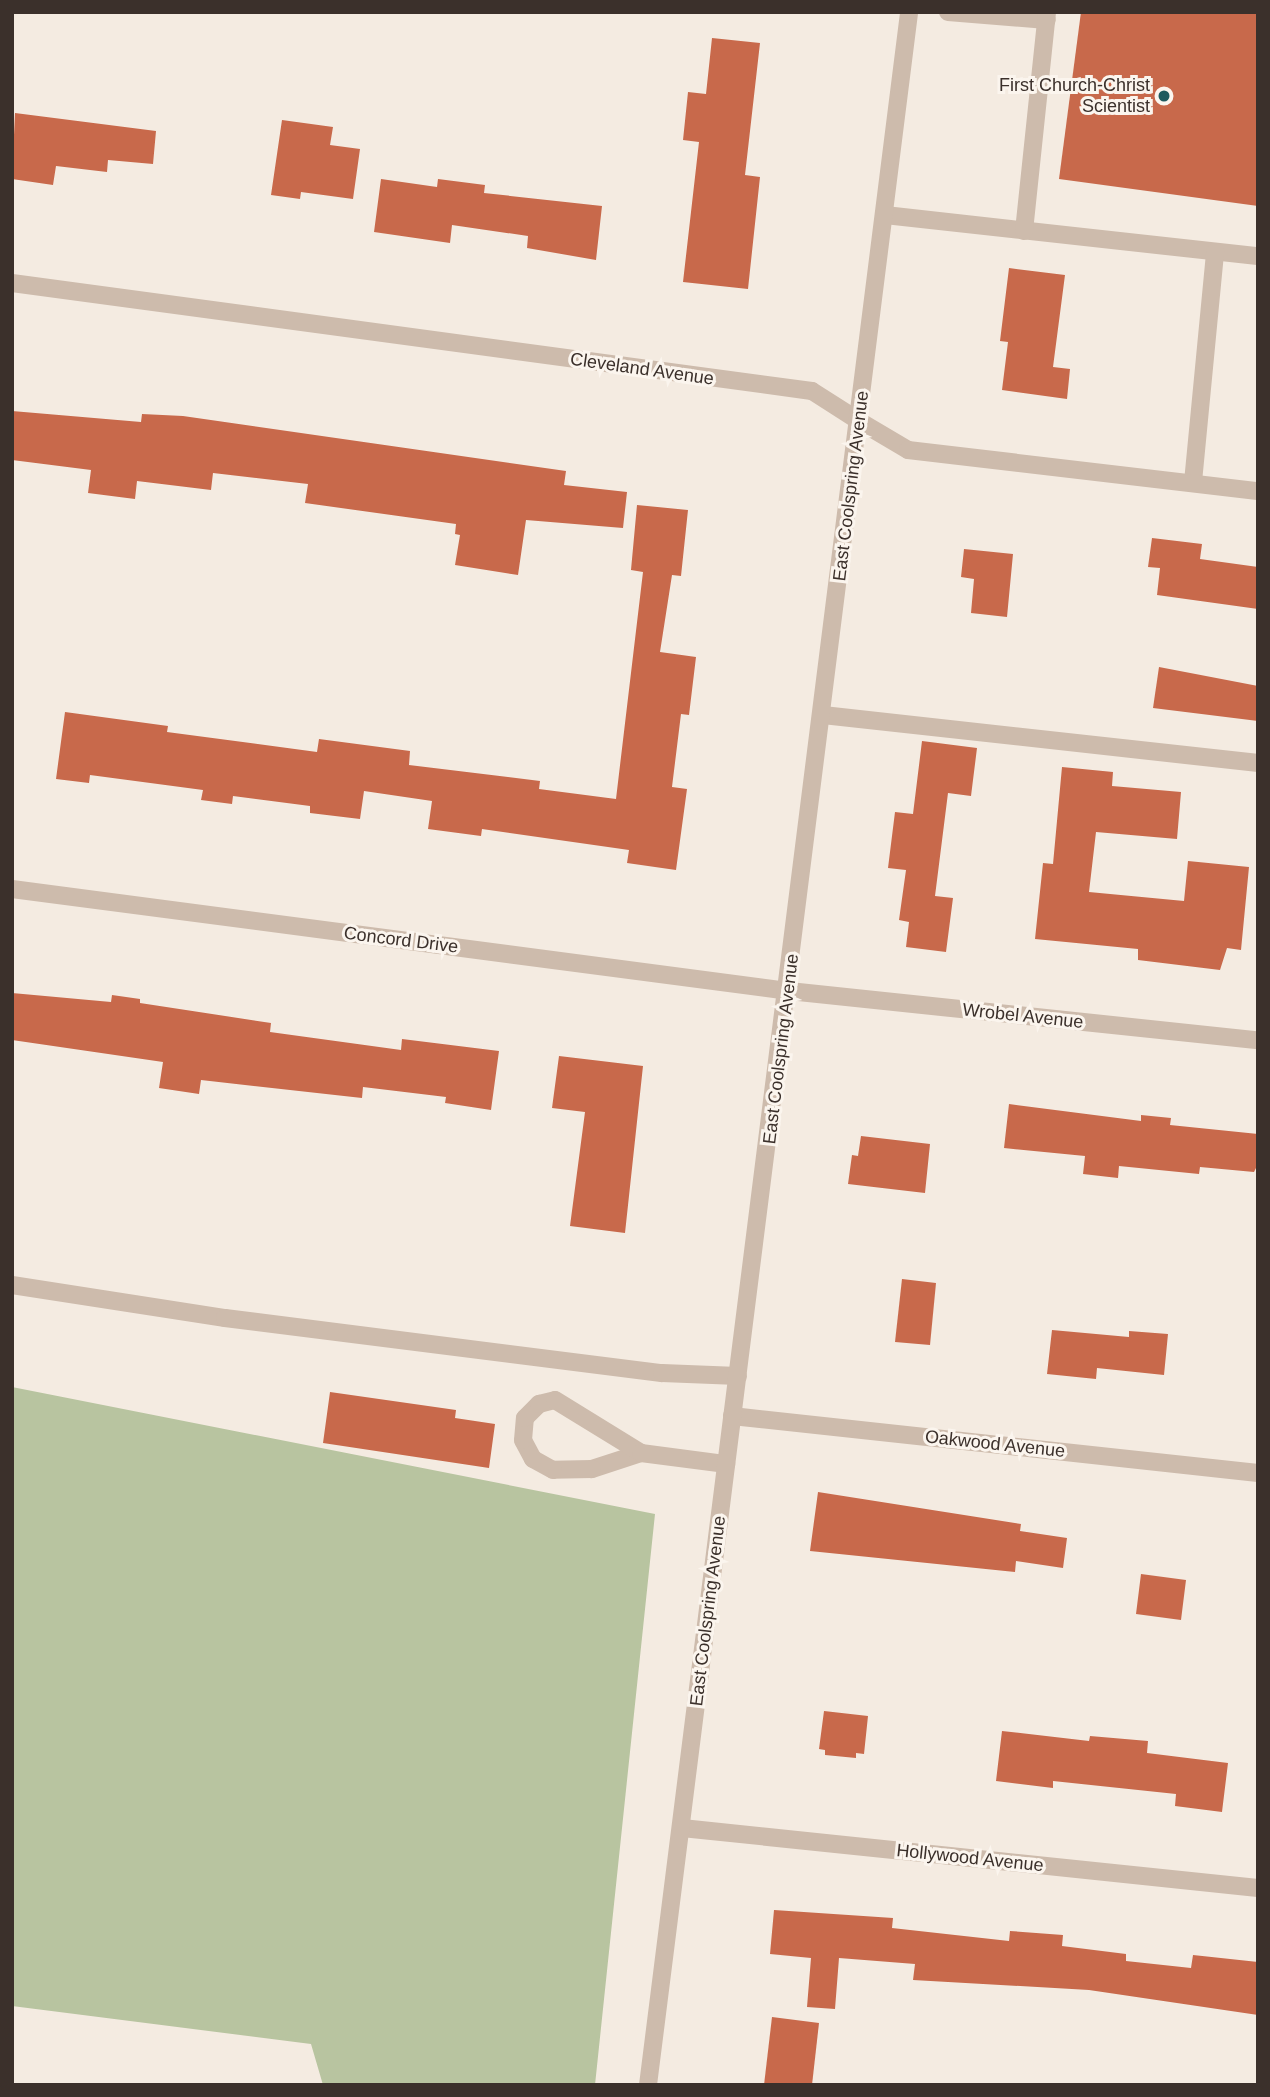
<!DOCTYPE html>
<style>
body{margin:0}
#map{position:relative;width:1270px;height:2097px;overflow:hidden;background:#f4ebe1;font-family:Helvetica,sans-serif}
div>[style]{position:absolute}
.green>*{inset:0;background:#b8c4a0}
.building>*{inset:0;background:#c8694b}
.service>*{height:18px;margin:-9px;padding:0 9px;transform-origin:9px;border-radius:9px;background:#cdbbac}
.minor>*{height:18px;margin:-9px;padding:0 9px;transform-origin:9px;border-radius:9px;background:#cdbbac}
.tertiary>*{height:18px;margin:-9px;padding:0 9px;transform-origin:9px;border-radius:9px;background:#cdbbac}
.dots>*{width:19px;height:19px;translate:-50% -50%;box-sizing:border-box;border:4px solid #fbf5ee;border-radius:50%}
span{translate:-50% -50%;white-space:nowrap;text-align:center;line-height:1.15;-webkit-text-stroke:6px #fbf5ee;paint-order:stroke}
.poi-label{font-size:18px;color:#3b302b}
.right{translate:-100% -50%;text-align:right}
.street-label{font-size:18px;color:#3b302b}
.frame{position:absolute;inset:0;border:14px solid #3b302b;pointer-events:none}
</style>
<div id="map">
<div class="green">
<div style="clip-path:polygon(12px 1387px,655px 1514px,595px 2085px,323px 2085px,311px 2044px,12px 2006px)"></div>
</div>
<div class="building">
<div style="clip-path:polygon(1081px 12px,1258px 12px,1258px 206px,1059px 179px)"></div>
<div style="clip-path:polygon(712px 38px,760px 43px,745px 175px,760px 177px,748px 289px,683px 282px,699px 142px,683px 140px,688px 92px,706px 94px)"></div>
<div style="clip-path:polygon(15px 113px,156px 131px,153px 164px,108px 160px,107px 172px,56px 166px,53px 185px,12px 179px)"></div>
<div style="clip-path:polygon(282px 120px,333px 127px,330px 145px,360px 149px,353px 199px,301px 192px,300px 199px,271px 195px)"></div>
<div style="clip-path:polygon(381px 179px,437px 187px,438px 179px,485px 185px,484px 193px,602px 206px,596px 260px,527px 248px,528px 236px,452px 225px,450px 243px,374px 232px)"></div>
<div style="clip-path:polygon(1009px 268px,1065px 275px,1053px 367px,1070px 369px,1067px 399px,1002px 390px,1008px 342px,1000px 341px)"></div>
<div style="clip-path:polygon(12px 411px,141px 422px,142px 414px,183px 416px,566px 471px,564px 485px,627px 492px,623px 528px,526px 520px,518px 575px,455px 565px,460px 535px,455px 534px,456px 524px,305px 503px,308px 484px,213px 473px,211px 490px,137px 481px,135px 499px,88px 493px,91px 470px,12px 460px)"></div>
<div style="clip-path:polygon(637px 505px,688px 510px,681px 576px,672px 575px,660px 652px,696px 657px,689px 715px,681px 714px,672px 787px,687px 789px,676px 870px,627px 863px,629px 850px,482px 829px,481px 836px,428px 829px,432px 801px,364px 791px,360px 819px,310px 813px,310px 806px,233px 796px,232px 804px,201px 800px,203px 790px,90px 775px,89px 783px,56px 779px,65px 712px,168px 726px,167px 732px,317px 752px,319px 739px,410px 751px,409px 765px,540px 781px,539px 789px,616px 799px,643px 572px,631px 570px)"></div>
<div style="clip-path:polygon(1152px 538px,1202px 544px,1200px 559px,1258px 567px,1258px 609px,1157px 595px,1160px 568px,1148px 567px)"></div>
<div style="clip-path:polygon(964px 549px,1013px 554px,1007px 617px,971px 613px,974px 579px,961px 577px)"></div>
<div style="clip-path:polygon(1159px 667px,1258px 686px,1258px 721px,1153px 708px)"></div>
<div style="clip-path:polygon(922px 741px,977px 748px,971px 796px,948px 793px,935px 896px,953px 898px,946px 952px,906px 947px,909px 922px,899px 920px,906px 870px,888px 868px,895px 812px,913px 814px)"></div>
<div style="clip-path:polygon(1062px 767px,1113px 772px,1112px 786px,1181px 792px,1177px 839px,1096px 832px,1089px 892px,1184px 901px,1188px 861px,1249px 867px,1241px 950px,1227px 948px,1220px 970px,1138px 960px,1138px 949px,1035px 939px,1043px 863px,1053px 864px)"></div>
<div style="clip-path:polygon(12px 993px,111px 1002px,112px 995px,140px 999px,140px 1003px,271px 1023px,270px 1032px,401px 1050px,402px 1039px,499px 1051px,491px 1110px,445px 1103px,446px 1097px,363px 1087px,362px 1098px,201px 1080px,199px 1094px,159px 1088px,163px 1062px,12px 1040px)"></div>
<div style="clip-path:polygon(559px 1056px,643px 1066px,625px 1233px,570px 1226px,585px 1112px,552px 1108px)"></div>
<div style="clip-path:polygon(1009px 1104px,1141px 1121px,1141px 1115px,1171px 1118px,1170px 1125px,1258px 1134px,1258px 1164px,1254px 1172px,1200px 1167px,1199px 1174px,1119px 1166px,1118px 1178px,1083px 1174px,1085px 1156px,1004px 1148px)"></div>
<div style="clip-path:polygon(861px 1136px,930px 1144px,925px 1193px,848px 1184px,852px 1155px,858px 1156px)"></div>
<div style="clip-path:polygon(902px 1279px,936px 1283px,930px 1345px,895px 1342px)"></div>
<div style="clip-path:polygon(1052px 1330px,1129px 1337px,1129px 1331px,1168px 1334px,1164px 1375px,1097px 1368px,1096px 1379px,1047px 1374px)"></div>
<div style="clip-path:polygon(330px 1392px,456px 1410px,455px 1418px,495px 1424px,489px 1468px,323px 1443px)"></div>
<div style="clip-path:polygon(818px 1492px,1021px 1524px,1020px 1531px,1067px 1538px,1063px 1568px,1016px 1561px,1015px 1572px,810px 1551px)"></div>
<div style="clip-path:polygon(1141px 1574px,1186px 1580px,1181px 1620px,1136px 1614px)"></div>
<div style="clip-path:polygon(824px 1711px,868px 1716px,864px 1754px,856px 1753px,856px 1758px,825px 1755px,825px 1750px,819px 1749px)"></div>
<div style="clip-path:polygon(1002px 1731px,1089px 1741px,1090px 1736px,1148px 1741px,1147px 1753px,1228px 1763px,1222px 1812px,1175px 1806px,1176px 1794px,1053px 1781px,1053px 1788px,996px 1781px)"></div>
<div style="clip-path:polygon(774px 1910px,893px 1918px,892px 1928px,1009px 1941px,1010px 1931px,1063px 1935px,1062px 1946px,1126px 1954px,1126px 1961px,1191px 1968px,1193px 1955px,1258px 1962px,1258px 2015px,1089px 1990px,913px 1980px,915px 1964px,839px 1958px,835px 2009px,807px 2007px,811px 1958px,770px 1954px)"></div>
<div style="clip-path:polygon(772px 2017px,819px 2023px,812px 2085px,764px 2085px)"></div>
</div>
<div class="service">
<div style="left:948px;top:12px;width:99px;rotate:4.6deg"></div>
<div style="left:885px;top:215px;width:375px;rotate:6.3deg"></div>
<div style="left:1024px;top:231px;width:220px;rotate:-84deg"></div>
<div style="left:1193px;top:482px;width:231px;rotate:-84.5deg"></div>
<div style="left:823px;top:715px;width:438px;rotate:6.3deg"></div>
<div style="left:12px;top:1285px;width:216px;rotate:8.8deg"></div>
<div style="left:225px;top:1318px;width:440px;rotate:7.2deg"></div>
<div style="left:662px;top:1373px;width:76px;rotate:2.3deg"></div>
<div style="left:641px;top:1453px;width:52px;rotate:161.9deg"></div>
<div style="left:592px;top:1469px;width:39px;rotate:179deg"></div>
<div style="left:553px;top:1470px;width:23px;rotate:-151deg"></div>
<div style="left:533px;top:1459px;width:21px;rotate:-118deg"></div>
<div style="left:523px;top:1440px;width:22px;rotate:-85deg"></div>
<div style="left:525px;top:1418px;width:20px;rotate:-45deg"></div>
<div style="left:539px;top:1404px;width:16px;rotate:-14deg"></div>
<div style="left:555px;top:1400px;width:101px;rotate:31.6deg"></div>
<div style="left:641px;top:1453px;width:86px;rotate:7.4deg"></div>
</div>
<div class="minor">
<div style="left:859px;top:421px;width:57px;rotate:30.6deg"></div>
<div style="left:908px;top:450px;width:352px;rotate:6.7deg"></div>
<div style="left:12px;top:889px;width:784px;rotate:7.48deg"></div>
<div style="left:789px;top:991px;width:472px;rotate:6deg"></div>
<div style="left:732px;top:1416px;width:529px;rotate:6.18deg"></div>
<div style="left:682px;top:1828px;width:579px;rotate:5.95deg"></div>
</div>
<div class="tertiary">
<div style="left:12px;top:283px;width:807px;rotate:7.69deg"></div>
<div style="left:812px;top:391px;width:56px;rotate:32.6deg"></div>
<div style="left:648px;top:2085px;width:2089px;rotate:-82.82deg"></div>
</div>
<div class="dots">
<div style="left:1164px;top:96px;background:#1f5a5e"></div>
</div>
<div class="poi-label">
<span class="right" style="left:1150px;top:96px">First Church-Christ<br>Scientist</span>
</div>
<div class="street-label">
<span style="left:642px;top:369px;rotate:8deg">Cleveland Avenue</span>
<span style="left:851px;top:486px;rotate:-83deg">East Coolspring Avenue</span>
<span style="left:401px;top:940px;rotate:7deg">Concord Drive</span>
<span style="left:1023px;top:1016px;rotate:6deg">Wrobel Avenue</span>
<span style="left:781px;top:1049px;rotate:-83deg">East Coolspring Avenue</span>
<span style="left:995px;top:1444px;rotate:6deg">Oakwood Avenue</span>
<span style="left:708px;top:1611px;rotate:-83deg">East Coolspring Avenue</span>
<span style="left:970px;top:1858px;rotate:6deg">Hollywood Avenue</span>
</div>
<div class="frame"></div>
</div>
